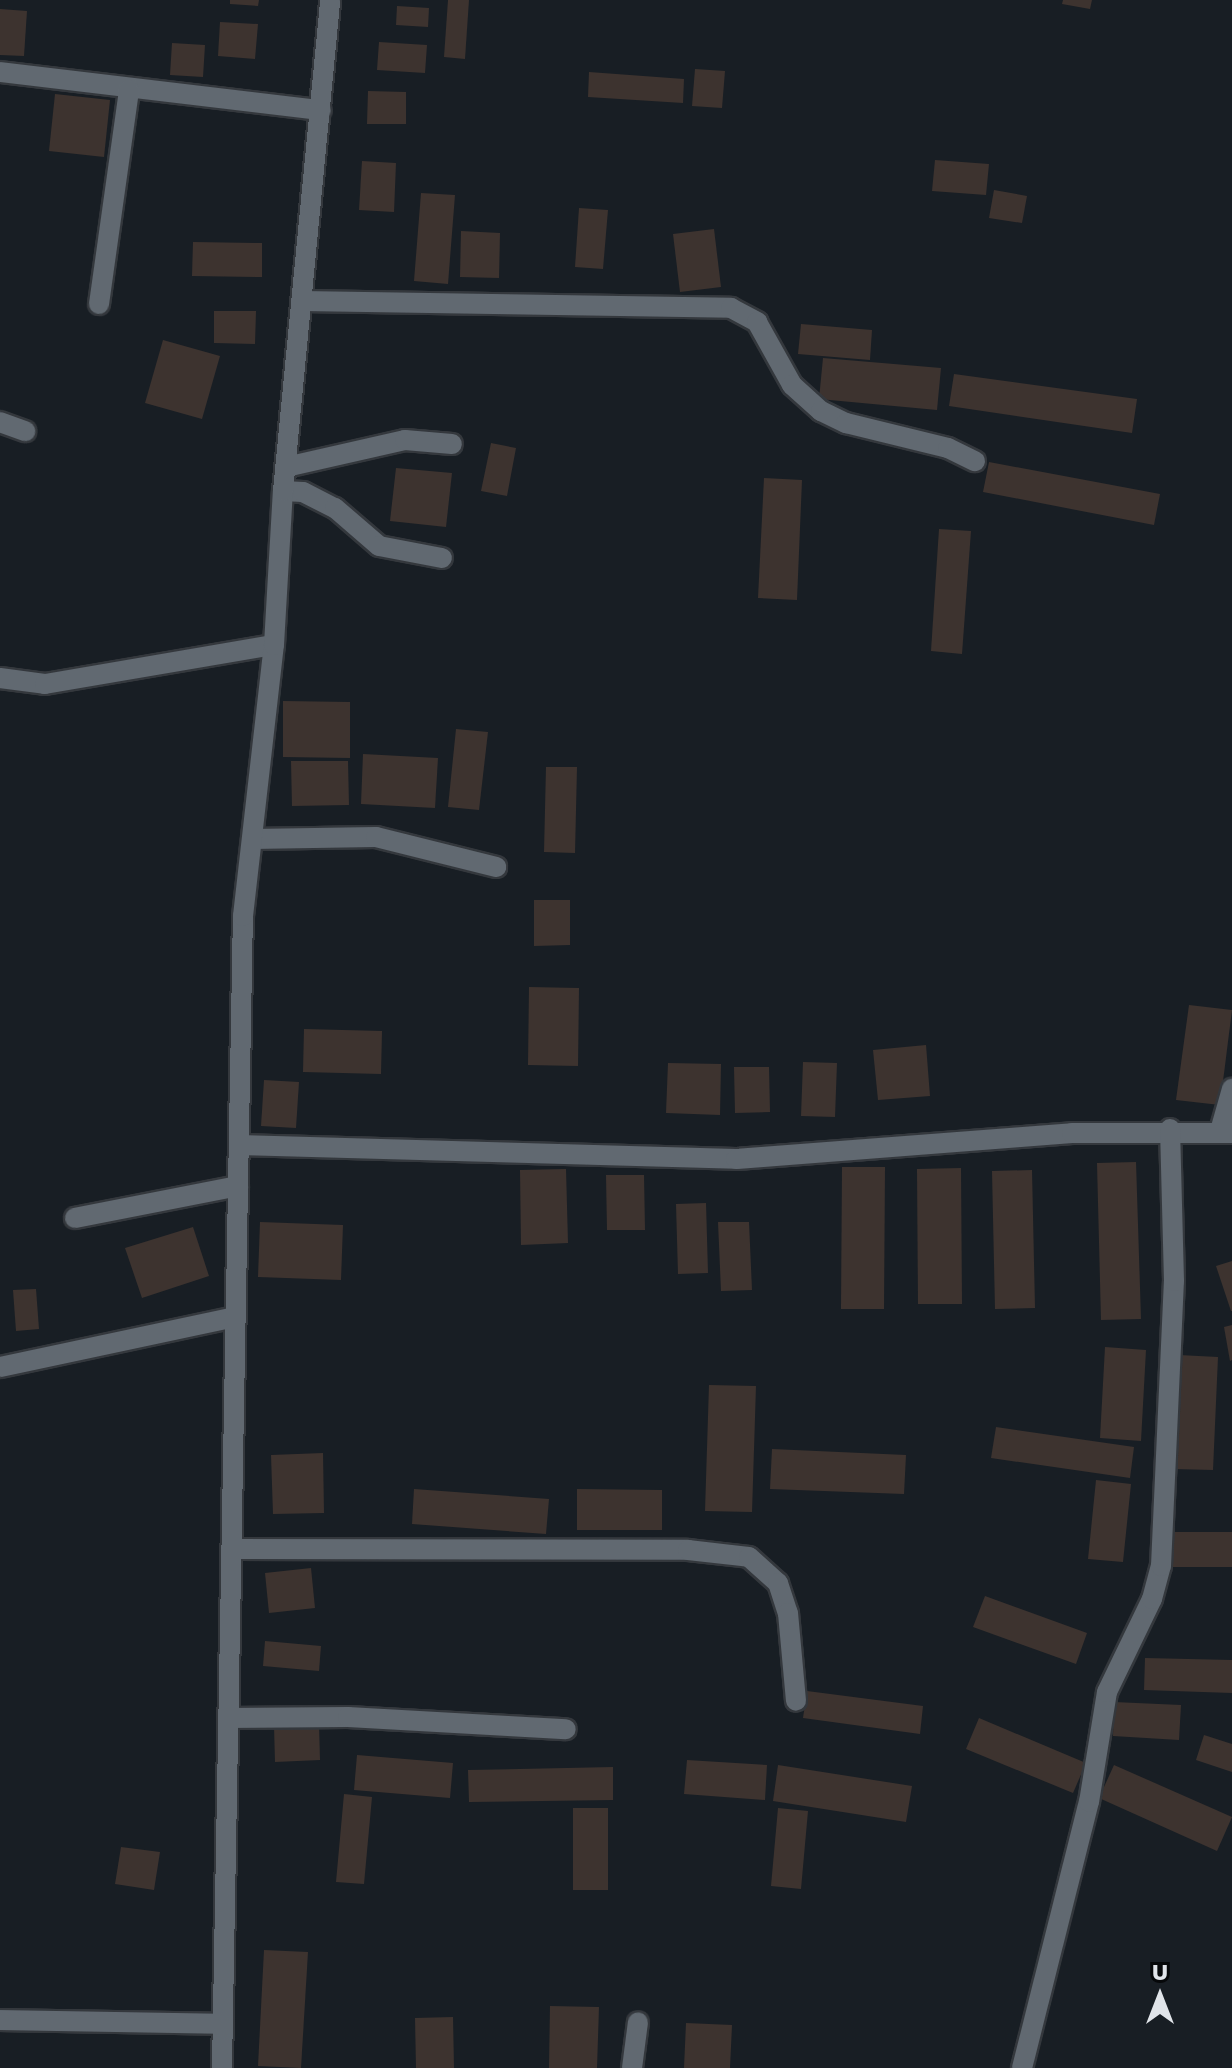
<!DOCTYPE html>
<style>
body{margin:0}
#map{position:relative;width:1232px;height:2068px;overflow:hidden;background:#181e24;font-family:"Golos Text",sans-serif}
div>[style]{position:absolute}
.building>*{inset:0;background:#3d332f}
.roads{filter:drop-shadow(2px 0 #34383d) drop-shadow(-2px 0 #34383d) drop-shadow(0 2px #34383d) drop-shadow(0 -2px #34383d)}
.street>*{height:20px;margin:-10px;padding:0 10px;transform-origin:10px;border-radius:10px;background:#616971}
span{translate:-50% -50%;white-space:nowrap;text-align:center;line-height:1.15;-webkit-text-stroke:6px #06080a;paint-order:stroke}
.north{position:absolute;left:1120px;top:1956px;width:80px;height:80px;-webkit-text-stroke:6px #06080a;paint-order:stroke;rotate:0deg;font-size:22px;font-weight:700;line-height:32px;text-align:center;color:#e0e4e9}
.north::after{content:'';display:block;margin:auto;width:28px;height:36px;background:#e0e4e9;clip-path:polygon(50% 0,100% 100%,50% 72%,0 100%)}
</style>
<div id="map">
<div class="building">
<div style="clip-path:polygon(230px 0,259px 0,258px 6px,230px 4px)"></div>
<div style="clip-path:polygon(448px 0,469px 0,465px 59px,444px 57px)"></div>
<div style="clip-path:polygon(1063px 0,1092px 0,1090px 9px,1062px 4px)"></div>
<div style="clip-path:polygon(397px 6px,429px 8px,428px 27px,396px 25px)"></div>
<div style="clip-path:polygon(0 9px,27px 11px,24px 56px,0 55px)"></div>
<div style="clip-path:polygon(220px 22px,258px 24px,255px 59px,218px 56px)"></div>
<div style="clip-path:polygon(379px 42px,427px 45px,425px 73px,377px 70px)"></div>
<div style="clip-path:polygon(172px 43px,205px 45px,203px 77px,170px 75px)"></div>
<div style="clip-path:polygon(695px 69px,725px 71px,722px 108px,692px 106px)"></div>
<div style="clip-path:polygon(589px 72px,684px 79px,683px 103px,588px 97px)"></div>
<div style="clip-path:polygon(368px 91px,406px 92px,406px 124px,367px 124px)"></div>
<div style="clip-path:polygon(55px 94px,110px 100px,104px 157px,49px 151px)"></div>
<div style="clip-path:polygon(935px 160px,989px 164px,986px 195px,932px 191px)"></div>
<div style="clip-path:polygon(362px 161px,396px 163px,394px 212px,359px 210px)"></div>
<div style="clip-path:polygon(994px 190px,1027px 196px,1022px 223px,989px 218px)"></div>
<div style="clip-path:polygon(421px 193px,455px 195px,448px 284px,414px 281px)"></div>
<div style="clip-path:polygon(579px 208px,608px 210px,603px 269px,575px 267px)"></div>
<div style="clip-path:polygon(714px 229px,721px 287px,680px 292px,673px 234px)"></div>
<div style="clip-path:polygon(461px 231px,500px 233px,499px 278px,460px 277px)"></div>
<div style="clip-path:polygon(193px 242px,262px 243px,262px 277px,192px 276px)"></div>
<div style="clip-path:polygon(214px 311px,256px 311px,255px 344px,214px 343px)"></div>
<div style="clip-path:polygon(801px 324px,872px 330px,870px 360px,798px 354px)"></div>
<div style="clip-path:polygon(163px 340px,220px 356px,202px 419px,145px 403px)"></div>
<div style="clip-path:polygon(823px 358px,941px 368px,937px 410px,819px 399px)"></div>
<div style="clip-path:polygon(954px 374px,1137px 399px,1132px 433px,949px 406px)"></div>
<div style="clip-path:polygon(491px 443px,516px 448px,507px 496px,481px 491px)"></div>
<div style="clip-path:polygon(989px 462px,1160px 494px,1154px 525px,983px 492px)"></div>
<div style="clip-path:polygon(396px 468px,452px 473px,446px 527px,390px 521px)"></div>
<div style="clip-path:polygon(764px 478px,802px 480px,797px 600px,758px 598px)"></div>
<div style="clip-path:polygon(939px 529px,971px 531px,962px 654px,931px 651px)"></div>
<div style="clip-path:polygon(283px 701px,350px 702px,350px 758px,283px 757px)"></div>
<div style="clip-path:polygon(456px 729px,488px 732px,479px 810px,448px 807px)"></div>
<div style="clip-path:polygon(363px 754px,438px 758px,435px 808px,361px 804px)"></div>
<div style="clip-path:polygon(291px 761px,348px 761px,349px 805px,292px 806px)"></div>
<div style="clip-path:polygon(546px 767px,577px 767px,575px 853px,544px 852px)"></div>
<div style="clip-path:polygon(534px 900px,570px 900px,570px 945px,534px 946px)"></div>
<div style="clip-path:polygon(529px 987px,579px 988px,578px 1066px,528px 1065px)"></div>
<div style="clip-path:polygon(1189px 1005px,1232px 1010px,1220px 1105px,1176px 1100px)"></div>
<div style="clip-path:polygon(304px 1029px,382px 1031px,381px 1074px,303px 1072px)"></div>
<div style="clip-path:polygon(926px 1045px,930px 1096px,878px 1100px,873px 1050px)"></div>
<div style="clip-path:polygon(803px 1062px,837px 1063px,835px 1117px,801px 1116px)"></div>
<div style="clip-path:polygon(668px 1063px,721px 1064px,720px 1115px,666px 1113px)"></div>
<div style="clip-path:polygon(734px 1067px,769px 1067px,770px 1112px,735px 1113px)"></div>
<div style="clip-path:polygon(264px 1080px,299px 1082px,296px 1128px,261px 1126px)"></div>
<div style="clip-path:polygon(1136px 1162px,1141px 1319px,1101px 1320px,1097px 1163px)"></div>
<div style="clip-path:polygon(842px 1167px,885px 1167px,884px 1309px,841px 1309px)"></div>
<div style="clip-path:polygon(961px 1168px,962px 1304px,918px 1304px,917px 1169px)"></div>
<div style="clip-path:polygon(566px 1169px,568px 1243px,521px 1245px,520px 1170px)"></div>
<div style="clip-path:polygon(1032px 1170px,1035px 1308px,995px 1309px,992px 1171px)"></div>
<div style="clip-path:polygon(606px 1175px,644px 1175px,645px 1230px,607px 1230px)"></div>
<div style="clip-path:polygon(706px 1203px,708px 1273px,678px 1274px,676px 1204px)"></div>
<div style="clip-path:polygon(260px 1222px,343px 1225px,341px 1280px,258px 1277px)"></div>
<div style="clip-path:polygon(718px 1222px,749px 1222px,752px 1290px,721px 1291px)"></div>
<div style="clip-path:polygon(193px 1227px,209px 1276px,142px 1298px,125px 1248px)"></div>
<div style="clip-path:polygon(1232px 1261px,1232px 1311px,1231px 1311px,1216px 1266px)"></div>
<div style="clip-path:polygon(36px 1289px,39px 1329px,16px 1331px,13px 1290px)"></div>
<div style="clip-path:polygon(1232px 1325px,1232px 1360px,1230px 1361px,1224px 1327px)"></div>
<div style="clip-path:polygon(1105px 1347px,1146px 1350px,1141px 1441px,1100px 1438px)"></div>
<div style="clip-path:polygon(1179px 1355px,1218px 1357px,1213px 1470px,1173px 1469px)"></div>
<div style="clip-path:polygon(709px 1385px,756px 1386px,752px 1512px,705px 1511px)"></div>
<div style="clip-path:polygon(996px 1427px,1134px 1447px,1130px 1478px,991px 1458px)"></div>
<div style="clip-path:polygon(772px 1449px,906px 1455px,904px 1494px,770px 1489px)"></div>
<div style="clip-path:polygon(323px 1453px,324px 1513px,273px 1514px,271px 1455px)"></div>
<div style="clip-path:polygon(1096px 1480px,1131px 1484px,1123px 1562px,1088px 1559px)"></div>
<div style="clip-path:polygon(414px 1489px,549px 1499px,546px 1534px,412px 1524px)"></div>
<div style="clip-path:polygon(577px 1489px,662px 1490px,662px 1530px,577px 1530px)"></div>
<div style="clip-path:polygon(1171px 1532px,1232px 1532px,1232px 1567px,1171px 1567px)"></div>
<div style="clip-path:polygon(311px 1568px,315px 1608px,269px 1613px,265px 1573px)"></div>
<div style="clip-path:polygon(985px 1596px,1087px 1633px,1076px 1664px,973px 1627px)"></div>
<div style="clip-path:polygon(265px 1641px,321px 1646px,319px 1671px,263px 1666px)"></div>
<div style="clip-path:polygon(1145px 1658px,1232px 1660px,1232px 1693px,1144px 1690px)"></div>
<div style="clip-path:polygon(807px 1691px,923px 1706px,920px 1734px,803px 1718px)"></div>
<div style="clip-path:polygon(1114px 1702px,1181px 1705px,1179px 1740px,1113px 1736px)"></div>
<div style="clip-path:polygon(979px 1718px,1086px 1763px,1073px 1793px,966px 1749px)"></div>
<div style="clip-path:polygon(319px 1724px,320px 1760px,275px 1762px,274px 1726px)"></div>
<div style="clip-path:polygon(1204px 1735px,1232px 1744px,1232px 1772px,1196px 1760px)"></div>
<div style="clip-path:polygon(357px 1755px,453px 1763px,450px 1798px,354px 1790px)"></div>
<div style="clip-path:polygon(687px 1760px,767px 1765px,765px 1800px,684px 1794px)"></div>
<div style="clip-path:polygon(778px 1765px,912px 1786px,906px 1822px,773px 1801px)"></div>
<div style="clip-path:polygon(1114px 1765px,1232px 1817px,1217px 1851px,1099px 1798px)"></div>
<div style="clip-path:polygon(613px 1767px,613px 1800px,469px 1802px,468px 1770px)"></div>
<div style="clip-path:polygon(344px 1794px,372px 1797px,364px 1884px,336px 1882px)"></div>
<div style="clip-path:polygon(573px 1808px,608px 1808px,608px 1890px,573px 1890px)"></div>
<div style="clip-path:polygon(778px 1808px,808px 1811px,801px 1889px,771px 1886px)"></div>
<div style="clip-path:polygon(121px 1847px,160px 1852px,154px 1890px,115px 1884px)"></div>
<div style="clip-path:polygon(264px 1950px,308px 1952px,301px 2068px,258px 2066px)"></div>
<div style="clip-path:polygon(550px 2006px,599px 2007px,597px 2068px,549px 2068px)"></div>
<div style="clip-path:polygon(453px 2017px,454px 2068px,416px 2068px,415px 2018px)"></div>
<div style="clip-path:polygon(686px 2023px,732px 2025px,730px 2068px,684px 2068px)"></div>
</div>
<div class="roads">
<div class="street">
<div style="left:0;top:72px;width:323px;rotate:6.8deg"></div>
<div style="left:302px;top:301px;width:429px;rotate:0.9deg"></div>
<div style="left:731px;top:308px;width:30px;rotate:28deg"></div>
<div style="left:757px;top:322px;width:72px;rotate:60.9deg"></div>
<div style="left:792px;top:385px;width:39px;rotate:42deg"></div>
<div style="left:821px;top:411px;width:28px;rotate:26deg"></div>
<div style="left:846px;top:423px;width:105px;rotate:13.8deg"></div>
<div style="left:948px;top:448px;width:30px;rotate:26deg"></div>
<div style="left:99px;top:304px;width:216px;rotate:-82deg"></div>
<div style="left:0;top:422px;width:27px;rotate:20deg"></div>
<div style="left:286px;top:467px;width:122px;rotate:-12.8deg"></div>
<div style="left:405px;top:440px;width:47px;rotate:4.9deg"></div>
<div style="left:283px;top:491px;width:20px;rotate:3deg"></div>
<div style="left:303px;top:492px;width:36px;rotate:27deg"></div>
<div style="left:335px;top:508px;width:58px;rotate:40.8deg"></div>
<div style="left:379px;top:546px;width:64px;rotate:10.8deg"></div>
<div style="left:0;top:678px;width:45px;rotate:7.6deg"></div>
<div style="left:45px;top:684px;width:232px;rotate:-9.7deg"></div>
<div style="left:252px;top:839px;width:124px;rotate:-0.9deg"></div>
<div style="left:376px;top:837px;width:124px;rotate:14deg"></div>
<div style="left:1220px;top:1131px;width:44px;rotate:-74.1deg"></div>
<div style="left:239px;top:1145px;width:497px;rotate:1.6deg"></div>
<div style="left:736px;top:1159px;width:337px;rotate:-4.4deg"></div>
<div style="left:1072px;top:1133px;width:160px"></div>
<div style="left:75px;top:1218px;width:166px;rotate:-11.1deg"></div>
<div style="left:0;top:1367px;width:240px;rotate:-12deg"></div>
<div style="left:231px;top:1549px;width:457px;rotate:0.1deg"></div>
<div style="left:688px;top:1550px;width:61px;rotate:6.5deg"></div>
<div style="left:749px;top:1557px;width:39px;rotate:42deg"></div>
<div style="left:778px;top:1583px;width:32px;rotate:72deg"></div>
<div style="left:788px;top:1613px;width:88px;rotate:84.8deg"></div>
<div style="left:228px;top:1718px;width:120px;rotate:-0.5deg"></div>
<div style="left:348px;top:1717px;width:218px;rotate:3.2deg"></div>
<div style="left:0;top:2020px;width:223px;rotate:1deg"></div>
<div style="left:222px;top:2068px;width:1152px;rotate:-88.96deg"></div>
<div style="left:243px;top:916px;width:273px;rotate:-83.5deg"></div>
<div style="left:274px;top:645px;width:154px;rotate:-86.7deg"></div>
<div style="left:283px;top:491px;width:493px;rotate:-84.5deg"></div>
<div style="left:632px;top:2068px;width:46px;rotate:-82.6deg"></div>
<div style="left:1022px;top:2068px;width:274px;rotate:-75.9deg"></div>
<div style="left:1089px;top:1802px;width:111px;rotate:-80.7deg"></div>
<div style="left:1107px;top:1692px;width:103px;rotate:-64.2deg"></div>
<div style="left:1152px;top:1599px;width:34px;rotate:-75deg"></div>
<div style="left:1161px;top:1566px;width:285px;rotate:-87.4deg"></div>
<div style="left:1174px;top:1281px;width:152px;rotate:-91.5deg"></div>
</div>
</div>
<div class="north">U</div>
</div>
